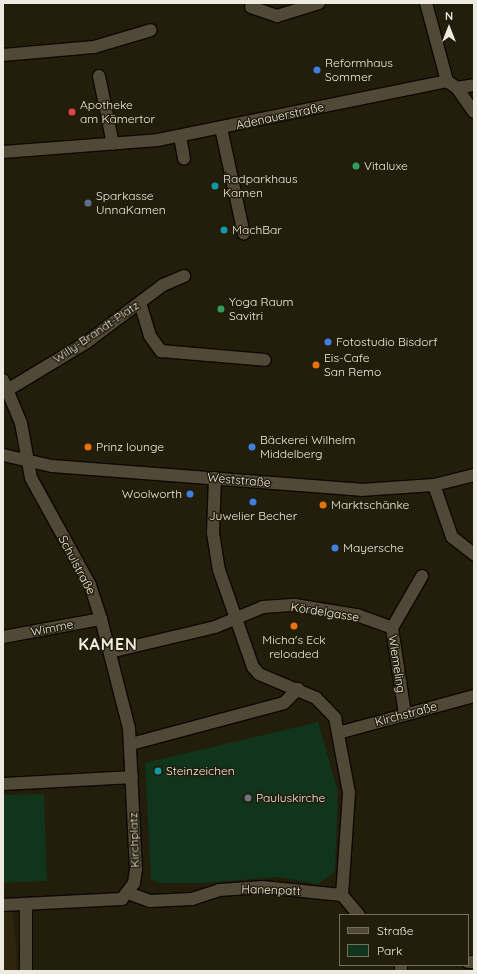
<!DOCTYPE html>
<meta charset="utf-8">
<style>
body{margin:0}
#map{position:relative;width:477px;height:974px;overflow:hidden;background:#231d0c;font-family:Quicksand,sans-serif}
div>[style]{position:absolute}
.built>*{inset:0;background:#2e250e}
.green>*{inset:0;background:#11351b}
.roads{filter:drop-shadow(1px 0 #0c0700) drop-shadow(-1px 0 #0c0700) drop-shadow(0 1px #0c0700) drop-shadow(0 -1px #0c0700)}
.minor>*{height:12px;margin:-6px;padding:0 6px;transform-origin:6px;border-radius:6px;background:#504938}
.dots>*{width:11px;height:11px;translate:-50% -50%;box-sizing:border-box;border:2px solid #231d0c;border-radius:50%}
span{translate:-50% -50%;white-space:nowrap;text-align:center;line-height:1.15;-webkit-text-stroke:3px #231d0c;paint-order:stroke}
.poi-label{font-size:12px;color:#eeeadf}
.left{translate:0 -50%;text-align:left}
.right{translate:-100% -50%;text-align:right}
.street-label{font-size:12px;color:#eeeadf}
.district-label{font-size:16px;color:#eeeadf;font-weight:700;letter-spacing:1px}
.frame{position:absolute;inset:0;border:4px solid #eeeadf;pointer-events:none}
.legend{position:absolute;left:339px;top:914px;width:130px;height:52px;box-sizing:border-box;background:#231d0c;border:1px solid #746f60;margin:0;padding:5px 7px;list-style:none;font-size:12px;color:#eeeadf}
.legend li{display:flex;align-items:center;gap:8px;height:20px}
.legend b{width:20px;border:1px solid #746f60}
.north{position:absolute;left:429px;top:8px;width:40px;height:40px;-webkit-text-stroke:3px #231d0c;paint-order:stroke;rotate:0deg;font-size:11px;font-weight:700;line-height:16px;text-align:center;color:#eeeadf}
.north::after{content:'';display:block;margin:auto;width:14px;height:18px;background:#eeeadf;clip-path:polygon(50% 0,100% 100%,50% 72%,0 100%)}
</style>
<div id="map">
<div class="built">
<div style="clip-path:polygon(3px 911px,12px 911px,17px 951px,16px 971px,3px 971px)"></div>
</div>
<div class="green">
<div style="clip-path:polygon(318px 722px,338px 792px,335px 872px,318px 884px,279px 877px,205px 883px,158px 883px,151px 879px,145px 763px)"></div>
<div style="clip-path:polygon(44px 794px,47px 881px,3px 883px,3px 795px)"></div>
</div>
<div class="roads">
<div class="minor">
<div style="left:426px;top:3px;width:81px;rotate:74.9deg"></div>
<div style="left:447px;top:81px;width:12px;rotate:35deg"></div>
<div style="left:457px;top:88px;width:29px;rotate:55deg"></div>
<div style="left:251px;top:7px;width:28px;rotate:19deg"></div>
<div style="left:277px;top:16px;width:44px;rotate:-17.2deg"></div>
<div style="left:3px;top:55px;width:91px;rotate:-5deg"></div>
<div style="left:94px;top:47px;width:59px;rotate:-16.6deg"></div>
<div style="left:99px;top:76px;width:69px;rotate:78.4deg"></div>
<div style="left:457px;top:88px;width:17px;rotate:-10deg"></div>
<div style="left:221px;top:128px;width:108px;rotate:77.8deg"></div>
<div style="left:180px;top:136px;width:23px;rotate:80deg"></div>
<div style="left:3px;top:152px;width:155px;rotate:-4.4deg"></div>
<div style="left:158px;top:140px;width:295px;rotate:-11.5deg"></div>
<div style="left:140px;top:303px;width:34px;rotate:73deg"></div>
<div style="left:150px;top:336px;width:19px;rotate:54deg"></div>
<div style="left:161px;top:351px;width:104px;rotate:4.9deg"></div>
<div style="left:3px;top:380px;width:47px;rotate:67.3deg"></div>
<div style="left:21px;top:423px;width:56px;rotate:79.7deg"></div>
<div style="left:31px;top:478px;width:122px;rotate:61.1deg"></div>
<div style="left:90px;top:585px;width:36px;rotate:72deg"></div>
<div style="left:101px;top:619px;width:113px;rotate:75.6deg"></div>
<div style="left:129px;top:728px;width:141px;rotate:87.2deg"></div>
<div style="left:136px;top:869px;width:14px;rotate:98deg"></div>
<div style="left:134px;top:883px;width:20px;rotate:127deg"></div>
<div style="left:122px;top:899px;width:119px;rotate:177.1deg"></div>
<div style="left:9px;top:389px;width:91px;rotate:-31.1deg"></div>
<div style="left:87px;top:342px;width:95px;rotate:-36.9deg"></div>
<div style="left:163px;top:285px;width:23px;rotate:-23deg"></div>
<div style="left:3px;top:455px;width:50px;rotate:12.7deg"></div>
<div style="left:52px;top:466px;width:310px;rotate:4.4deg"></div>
<div style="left:361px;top:490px;width:73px;rotate:-3.9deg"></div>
<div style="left:434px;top:485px;width:41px;rotate:-14deg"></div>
<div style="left:215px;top:478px;width:55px;rotate:92.1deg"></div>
<div style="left:213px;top:533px;width:37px;rotate:81deg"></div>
<div style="left:219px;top:570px;width:103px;rotate:70.7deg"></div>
<div style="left:253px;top:667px;width:9px;rotate:49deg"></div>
<div style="left:259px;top:674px;width:62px;rotate:22.8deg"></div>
<div style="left:316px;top:698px;width:28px;rotate:46deg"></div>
<div style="left:335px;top:718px;width:76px;rotate:79.4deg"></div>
<div style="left:349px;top:793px;width:102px;rotate:93.9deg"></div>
<div style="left:434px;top:485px;width:55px;rotate:70.9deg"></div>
<div style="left:452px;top:537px;width:28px;rotate:38deg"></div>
<div style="left:3px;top:637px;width:100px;rotate:-10.4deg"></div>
<div style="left:110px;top:652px;width:108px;rotate:-13.4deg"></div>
<div style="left:215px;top:627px;width:52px;rotate:-22.6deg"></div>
<div style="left:263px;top:607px;width:32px;rotate:-4deg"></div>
<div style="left:295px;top:605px;width:63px;rotate:9.2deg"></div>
<div style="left:357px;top:615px;width:37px;rotate:20deg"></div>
<div style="left:405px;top:714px;width:87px;rotate:-98.6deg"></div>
<div style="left:392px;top:628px;width:60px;rotate:-60deg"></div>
<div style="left:338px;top:733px;width:141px;rotate:-15.2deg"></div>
<div style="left:131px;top:744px;width:158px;rotate:-15deg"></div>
<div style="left:284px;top:703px;width:20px;rotate:-45deg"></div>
<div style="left:3px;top:784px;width:129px;rotate:-3.1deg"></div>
<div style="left:128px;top:893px;width:23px;rotate:20deg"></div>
<div style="left:150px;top:901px;width:42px;rotate:-2.7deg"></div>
<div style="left:192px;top:899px;width:28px;rotate:-18deg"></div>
<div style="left:219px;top:890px;width:44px;rotate:-3.9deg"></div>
<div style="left:263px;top:887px;width:79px;rotate:5.8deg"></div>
<div style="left:342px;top:895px;width:26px;rotate:50deg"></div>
<div style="left:26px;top:905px;width:66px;rotate:90deg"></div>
<div style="left:468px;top:962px;width:6px"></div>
<div style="left:401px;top:965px;width:6px;rotate:90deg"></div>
</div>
</div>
<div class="dots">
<div style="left:317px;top:70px;background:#3f7fe0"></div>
<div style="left:72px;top:112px;background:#e0444e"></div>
<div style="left:356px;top:166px;background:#2e9e5b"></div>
<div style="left:215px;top:186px;background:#0f9aa8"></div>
<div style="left:88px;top:203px;background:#5c6f8a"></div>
<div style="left:224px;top:230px;background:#0f9aa8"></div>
<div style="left:221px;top:309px;background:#2e9e5b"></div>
<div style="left:328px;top:342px;background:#3f7fe0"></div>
<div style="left:316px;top:365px;background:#e8710a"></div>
<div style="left:88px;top:447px;background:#e8710a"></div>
<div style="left:252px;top:447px;background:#3f7fe0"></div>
<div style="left:190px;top:494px;background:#3f7fe0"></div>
<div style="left:253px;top:502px;background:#3f7fe0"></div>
<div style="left:323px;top:505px;background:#e8710a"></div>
<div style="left:335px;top:548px;background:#3f7fe0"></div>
<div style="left:294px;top:626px;background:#e8710a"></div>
<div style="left:158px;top:771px;background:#0f9aa8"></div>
<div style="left:248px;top:798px;background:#6b7280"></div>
</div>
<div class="poi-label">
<span class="left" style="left:325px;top:70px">Reformhaus<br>Sommer</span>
<span class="left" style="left:80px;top:112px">Apotheke<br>am Kämertor</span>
<span class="left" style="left:364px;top:166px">Vitaluxe</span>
<span class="left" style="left:223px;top:186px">Radparkhaus<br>Kamen</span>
<span class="left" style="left:96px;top:203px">Sparkasse<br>UnnaKamen</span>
<span class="left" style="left:232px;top:230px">MachBar</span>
<span class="left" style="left:229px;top:309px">Yoga Raum<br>Savitri</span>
<span class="left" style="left:336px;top:342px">Fotostudio Bisdorf</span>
<span class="left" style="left:324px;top:365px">Eis-Cafe<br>San Remo</span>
<span class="left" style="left:260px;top:447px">Bäckerei Wilhelm<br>Middelberg</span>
<span class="left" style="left:96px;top:447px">Prinz lounge</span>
<span class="right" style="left:182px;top:494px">Woolworth</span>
<span class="left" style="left:331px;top:505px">Marktschänke</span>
<span style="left:253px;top:516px">Juwelier Becher</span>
<span class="left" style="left:343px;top:548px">Mayersche</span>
<span style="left:294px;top:647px">Micha's Eck<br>reloaded</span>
<span class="left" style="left:166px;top:771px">Steinzeichen</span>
<span class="left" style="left:256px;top:798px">Pauluskirche</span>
</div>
<div class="street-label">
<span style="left:280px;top:116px;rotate:-12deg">Adenauerstraße</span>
<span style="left:96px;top:332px;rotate:-34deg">Willy-Brandt-Platz</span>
<span style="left:239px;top:480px;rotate:5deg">Weststraße</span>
<span style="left:77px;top:565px;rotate:62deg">Schulstraße</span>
<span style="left:325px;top:612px;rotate:9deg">Kördelgasse</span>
<span style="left:52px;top:628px;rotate:-11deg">Wimme</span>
<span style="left:397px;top:664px;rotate:81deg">Wiemeling</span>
<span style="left:406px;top:714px;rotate:-15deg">Kirchstraße</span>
<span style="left:134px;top:840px;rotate:-92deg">Kirchplatz</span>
<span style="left:271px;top:890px;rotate:2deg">Hanenpatt</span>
</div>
<div class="district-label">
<span style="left:108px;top:644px">KAMEN</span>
</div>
<div class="frame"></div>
<ul class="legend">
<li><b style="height:5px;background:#504938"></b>Straße</li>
<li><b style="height:11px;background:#11351b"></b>Park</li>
</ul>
<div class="north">N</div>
</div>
